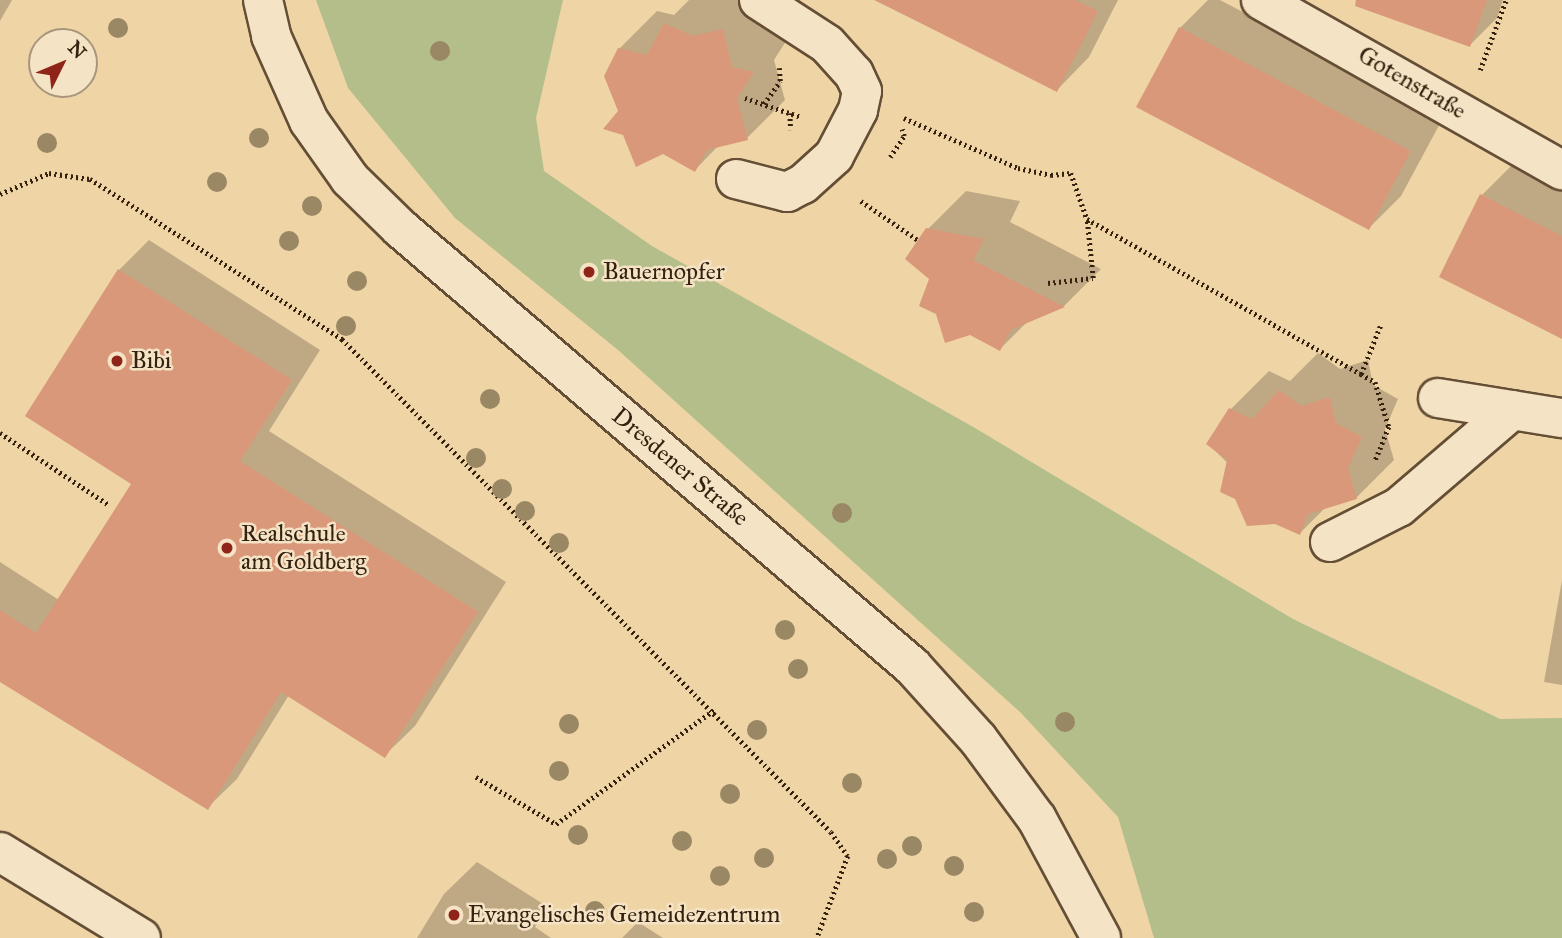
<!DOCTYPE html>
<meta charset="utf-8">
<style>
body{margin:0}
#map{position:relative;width:1562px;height:938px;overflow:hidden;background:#efd4a6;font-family:"IM FELL Great Primer",serif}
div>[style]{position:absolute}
.green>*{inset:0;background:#b4be8b}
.shadow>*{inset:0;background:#0003}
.building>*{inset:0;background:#da987a}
.path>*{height:4.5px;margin-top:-2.25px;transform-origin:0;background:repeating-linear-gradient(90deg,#35210f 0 2px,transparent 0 5.5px)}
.roads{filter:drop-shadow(2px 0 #644e35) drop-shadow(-2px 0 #644e35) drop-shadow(0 2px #644e35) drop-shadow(0 -2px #644e35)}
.minor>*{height:38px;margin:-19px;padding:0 19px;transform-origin:19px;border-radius:19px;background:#f5e3c5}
.trees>*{width:20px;height:20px;margin:-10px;border-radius:50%;background:#9a8764}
.dots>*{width:19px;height:19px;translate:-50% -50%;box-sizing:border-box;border:4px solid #f5e3c5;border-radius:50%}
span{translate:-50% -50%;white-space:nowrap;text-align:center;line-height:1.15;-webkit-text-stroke:5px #f5e3c5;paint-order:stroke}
.street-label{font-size:24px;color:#35210f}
.poi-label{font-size:24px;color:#35210f}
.left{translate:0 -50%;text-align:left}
.north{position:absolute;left:28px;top:28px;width:70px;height:70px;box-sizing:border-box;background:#f5e3c5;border:2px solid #a8957c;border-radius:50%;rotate:47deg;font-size:19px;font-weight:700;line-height:28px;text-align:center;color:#35210f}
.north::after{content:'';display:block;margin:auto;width:24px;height:32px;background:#8f2418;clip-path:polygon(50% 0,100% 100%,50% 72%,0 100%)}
</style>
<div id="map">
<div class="green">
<div style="clip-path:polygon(316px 0,563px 0,536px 118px,544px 171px,652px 246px,975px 428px,1293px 619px,1500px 719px,1562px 718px,1562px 938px,1154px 938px,1118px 817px,1021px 713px,618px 350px,455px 218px,348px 88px)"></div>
</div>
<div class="shadow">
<div style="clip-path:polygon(0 0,12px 0,0 21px)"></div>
<div style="clip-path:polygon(689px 0,762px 0,790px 35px,774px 60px,785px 100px,747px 138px,718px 146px,695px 170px,620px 111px,619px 49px,657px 11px,674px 15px)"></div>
<div style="clip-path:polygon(874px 0,1118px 0,1089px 57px,1057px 90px)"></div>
<div style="clip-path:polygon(1208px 0,1220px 0,1443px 118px,1401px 196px,1369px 228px,1180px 28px)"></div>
<div style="clip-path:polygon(1403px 0,1503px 0,1497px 18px,1470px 45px)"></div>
<div style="clip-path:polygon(1514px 163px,1562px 187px,1562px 337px,1482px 195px)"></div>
<div style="clip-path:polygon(966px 191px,1020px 201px,1010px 222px,1101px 269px,1064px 306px,1028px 321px,1000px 349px,931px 279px,928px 229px)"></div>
<div style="clip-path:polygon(149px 240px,320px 350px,269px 431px,506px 582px,415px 726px,385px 755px,289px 695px,237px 779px,207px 808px,0 679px,0 562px,59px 600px,134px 483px,27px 415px,119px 270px)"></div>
<div style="clip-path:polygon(1318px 353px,1340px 369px,1368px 360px,1373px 385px,1398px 399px,1385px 429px,1394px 460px,1356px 498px,1327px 506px,1300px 533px,1208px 444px,1231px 409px,1269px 371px,1290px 381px)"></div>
<div style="clip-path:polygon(1562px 580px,1562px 685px,1544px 682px)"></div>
<div style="clip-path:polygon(477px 862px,548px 907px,535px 927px,551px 938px,417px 938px,444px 894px)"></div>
<div style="clip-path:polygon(638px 922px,663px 938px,622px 938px)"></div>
</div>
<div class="building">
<div style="clip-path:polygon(875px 0,1075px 0,1098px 11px,1057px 92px)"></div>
<div style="clip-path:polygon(1356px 0,1487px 0,1470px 47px,1355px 6px)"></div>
<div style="clip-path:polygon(664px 23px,693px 36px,723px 29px,732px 67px,754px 72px,737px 99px,748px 140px,707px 150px,695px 172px,663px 154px,636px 167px,623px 135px,603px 129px,618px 111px,604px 76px,618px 48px,647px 55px)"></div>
<div style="clip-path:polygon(1179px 27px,1411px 151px,1369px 230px,1136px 107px)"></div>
<div style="clip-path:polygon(1480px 194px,1562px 236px,1562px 339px,1439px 277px)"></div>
<div style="clip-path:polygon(926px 228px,984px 239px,973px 260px,1065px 307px,1011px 330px,1000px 351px,970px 335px,945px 343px,936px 314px,919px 306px,929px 279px,905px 259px)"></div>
<div style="clip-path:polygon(118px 269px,292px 380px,240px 461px,478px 612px,385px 758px,281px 692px,208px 810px,0 682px,0 610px,36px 633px,131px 484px,25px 416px)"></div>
<div style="clip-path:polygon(1279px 390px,1301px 406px,1330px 397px,1336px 423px,1362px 437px,1348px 468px,1357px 499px,1308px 514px,1300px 535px,1275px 524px,1247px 526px,1235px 499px,1220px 492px,1227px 460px,1206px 444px,1229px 408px,1252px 419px)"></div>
</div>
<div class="path">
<div style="left:1480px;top:70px;width:75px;rotate:-69.6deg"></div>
<div style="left:745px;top:98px;width:59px;rotate:18.7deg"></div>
<div style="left:764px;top:104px;width:28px;rotate:-55deg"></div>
<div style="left:780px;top:81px;width:13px;rotate:-94deg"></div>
<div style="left:790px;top:113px;width:17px;rotate:87deg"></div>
<div style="left:904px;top:118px;width:124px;rotate:23.7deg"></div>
<div style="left:1018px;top:168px;width:34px;rotate:12deg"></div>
<div style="left:1051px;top:175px;width:20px;rotate:-6deg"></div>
<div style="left:1071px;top:173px;width:49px;rotate:70.8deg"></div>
<div style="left:1087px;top:219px;width:315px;rotate:29.5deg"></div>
<div style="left:1361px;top:374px;width:54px;rotate:-68.2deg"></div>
<div style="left:890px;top:157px;width:25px;rotate:-56deg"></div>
<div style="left:904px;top:136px;width:7px;rotate:-106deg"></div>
<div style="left:0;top:194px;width:53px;rotate:-23.2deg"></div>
<div style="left:49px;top:173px;width:41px;rotate:8.3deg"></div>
<div style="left:90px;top:179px;width:299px;rotate:32.4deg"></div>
<div style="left:342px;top:339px;width:694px;rotate:45.23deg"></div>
<div style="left:831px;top:832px;width:29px;rotate:55deg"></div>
<div style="left:848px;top:856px;width:88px;rotate:110.7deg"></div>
<div style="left:861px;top:201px;width:69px;rotate:34.4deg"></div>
<div style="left:1048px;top:283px;width:45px;rotate:-6.3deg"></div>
<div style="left:1093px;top:278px;width:58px;rotate:-95.9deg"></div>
<div style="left:1361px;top:374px;width:16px;rotate:30deg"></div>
<div style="left:1375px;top:382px;width:47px;rotate:72.7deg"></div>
<div style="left:1389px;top:427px;width:38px;rotate:112deg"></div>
<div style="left:0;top:433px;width:131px;rotate:33.4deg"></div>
<div style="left:476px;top:777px;width:93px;rotate:30.4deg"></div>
<div style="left:556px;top:824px;width:195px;rotate:-35.8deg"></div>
</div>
<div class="roads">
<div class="minor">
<div style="left:263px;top:0;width:37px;rotate:77deg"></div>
<div style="left:271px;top:36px;width:93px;rotate:65.9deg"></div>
<div style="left:309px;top:121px;width:71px;rotate:54.7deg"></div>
<div style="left:350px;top:179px;width:70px;rotate:44.4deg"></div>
<div style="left:400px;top:228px;width:674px;rotate:40.55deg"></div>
<div style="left:912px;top:666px;width:98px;rotate:47.9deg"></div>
<div style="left:978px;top:739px;width:99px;rotate:53.6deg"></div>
<div style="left:1037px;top:819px;width:135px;rotate:61.7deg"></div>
<div style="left:1261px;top:0;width:346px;rotate:29.5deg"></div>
<div style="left:736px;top:179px;width:53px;rotate:14.3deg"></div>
<div style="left:787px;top:192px;width:18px;rotate:-27deg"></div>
<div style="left:803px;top:184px;width:42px;rotate:-42.1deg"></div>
<div style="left:834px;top:156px;width:52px;rotate:-62.4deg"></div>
<div style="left:858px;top:110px;width:19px;rotate:-78deg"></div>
<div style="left:862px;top:91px;width:19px;rotate:-115deg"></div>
<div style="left:854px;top:74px;width:40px;rotate:-132deg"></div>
<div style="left:827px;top:44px;width:81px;rotate:-147.1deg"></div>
<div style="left:1438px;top:398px;width:126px;rotate:9.2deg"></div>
<div style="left:1330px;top:542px;width:77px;rotate:-26.9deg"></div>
<div style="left:1399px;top:507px;width:149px;rotate:-40.6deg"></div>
<div style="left:0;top:852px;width:165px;rotate:31.4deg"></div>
</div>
</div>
<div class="trees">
<div style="left:118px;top:28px"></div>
<div style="left:440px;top:51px"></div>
<div style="left:259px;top:138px"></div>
<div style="left:47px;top:143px"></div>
<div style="left:217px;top:182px"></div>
<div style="left:312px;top:206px"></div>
<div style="left:289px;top:241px"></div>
<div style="left:357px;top:281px"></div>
<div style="left:346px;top:326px"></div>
<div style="left:490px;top:399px"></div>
<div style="left:476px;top:458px"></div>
<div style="left:502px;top:489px"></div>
<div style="left:525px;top:511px"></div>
<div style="left:842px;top:513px"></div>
<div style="left:559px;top:543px"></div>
<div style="left:785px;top:630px"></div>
<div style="left:798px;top:669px"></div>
<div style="left:1065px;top:722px"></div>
<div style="left:569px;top:724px"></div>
<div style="left:757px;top:730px"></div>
<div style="left:559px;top:771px"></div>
<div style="left:852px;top:783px"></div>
<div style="left:730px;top:794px"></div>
<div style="left:578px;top:835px"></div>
<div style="left:682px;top:841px"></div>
<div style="left:912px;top:846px"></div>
<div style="left:764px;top:858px"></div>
<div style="left:887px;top:859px"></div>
<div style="left:954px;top:866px"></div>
<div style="left:720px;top:876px"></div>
<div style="left:595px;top:911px"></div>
<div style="left:974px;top:912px"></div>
</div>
<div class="dots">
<div style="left:589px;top:272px;background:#8f2418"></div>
<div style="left:117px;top:361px;background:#8f2418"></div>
<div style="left:227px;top:548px;background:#8f2418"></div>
<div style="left:454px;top:915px;background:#8f2418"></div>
</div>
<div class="street-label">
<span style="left:1412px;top:83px;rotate:30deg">Gotenstraße</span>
<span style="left:680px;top:467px;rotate:40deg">Dresdener Straße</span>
</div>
<div class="poi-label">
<span class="left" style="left:603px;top:272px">Bauernopfer</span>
<span class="left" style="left:131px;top:361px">Bibi</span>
<span class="left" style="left:241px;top:548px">Realschule<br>am Goldberg</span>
<span class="left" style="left:468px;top:915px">Evangelisches Gemeidezentrum</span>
</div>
<div class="north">N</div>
</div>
